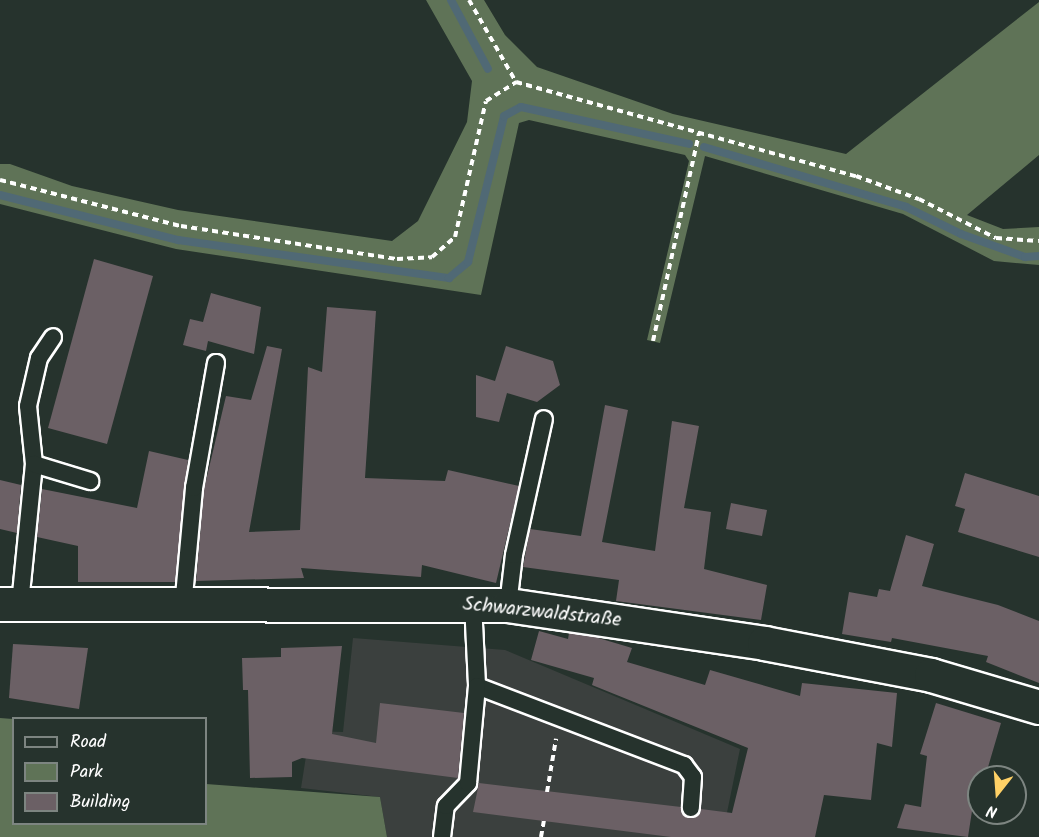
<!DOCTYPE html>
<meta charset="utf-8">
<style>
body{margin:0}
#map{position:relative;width:1039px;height:837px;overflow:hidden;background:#26332d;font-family:Kalam,sans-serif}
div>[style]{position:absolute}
.built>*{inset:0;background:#3b403e}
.green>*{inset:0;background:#5f7357}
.stream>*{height:8px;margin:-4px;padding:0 4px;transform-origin:4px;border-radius:4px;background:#506975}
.building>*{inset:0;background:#6b6065}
.path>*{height:4px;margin-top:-2px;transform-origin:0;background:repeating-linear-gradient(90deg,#fff 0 6px,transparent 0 10.5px)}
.roads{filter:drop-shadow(2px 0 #fff) drop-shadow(-2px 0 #fff) drop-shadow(0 2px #fff) drop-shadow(0 -2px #fff)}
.service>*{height:16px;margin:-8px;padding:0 8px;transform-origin:8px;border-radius:8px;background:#26332d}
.minor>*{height:33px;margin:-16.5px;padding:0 16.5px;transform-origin:16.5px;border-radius:16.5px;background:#26332d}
span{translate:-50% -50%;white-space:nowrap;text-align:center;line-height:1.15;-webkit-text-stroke:4.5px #26332d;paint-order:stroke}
.street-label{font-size:20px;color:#fff}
.legend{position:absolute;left:12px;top:717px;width:195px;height:108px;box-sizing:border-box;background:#26332d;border:2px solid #7d8581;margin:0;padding:8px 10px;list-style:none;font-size:18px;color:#fff}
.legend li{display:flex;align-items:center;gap:12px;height:30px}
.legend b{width:30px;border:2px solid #7d8581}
.north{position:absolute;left:967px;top:765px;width:60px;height:60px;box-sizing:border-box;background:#26332d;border:2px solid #7d8581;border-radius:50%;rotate:197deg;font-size:16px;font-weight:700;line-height:24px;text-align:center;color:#fff}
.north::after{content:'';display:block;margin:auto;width:21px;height:27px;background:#ffd166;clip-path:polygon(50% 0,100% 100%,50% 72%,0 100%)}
</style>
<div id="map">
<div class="built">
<div style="clip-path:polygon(353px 638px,505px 650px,740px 749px,722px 837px,387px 837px,380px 797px,301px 788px,310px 731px,343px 732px)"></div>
</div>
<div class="green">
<div style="clip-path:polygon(426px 0,484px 0,505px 35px,537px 67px,673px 114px,846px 154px,1039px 2px,1039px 155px,967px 215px,1003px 229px,1039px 227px,1039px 265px,994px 261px,903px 214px,705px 156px,660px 343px,647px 340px,689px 161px,685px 155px,529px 120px,519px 123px,481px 295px,176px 249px,0 204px,0 164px,10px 164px,72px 186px,178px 210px,392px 241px,418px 221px,467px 122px,472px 81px)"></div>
<div style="clip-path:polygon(0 718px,13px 719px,14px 824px,206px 824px,206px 784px,380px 797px,387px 837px,0 837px)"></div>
</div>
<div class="stream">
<div style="left:451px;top:0;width:78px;rotate:61.8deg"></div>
<div style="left:704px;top:147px;width:211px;rotate:16.5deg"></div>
<div style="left:906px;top:207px;width:61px;rotate:26.1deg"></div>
<div style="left:961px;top:234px;width:68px;rotate:19.8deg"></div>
<div style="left:1025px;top:257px;width:14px;rotate:-4deg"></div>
<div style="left:0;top:195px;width:184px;rotate:14.2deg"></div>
<div style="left:178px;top:240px;width:274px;rotate:8deg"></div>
<div style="left:449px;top:278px;width:25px;rotate:-40deg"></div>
<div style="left:468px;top:262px;width:150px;rotate:-76.1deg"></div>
<div style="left:504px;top:116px;width:19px;rotate:-28deg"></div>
<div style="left:521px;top:107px;width:172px;rotate:12.4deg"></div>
</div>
<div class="building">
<div style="clip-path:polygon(94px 259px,153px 276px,107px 444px,48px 428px)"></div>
<div style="clip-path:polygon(211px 293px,261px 307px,254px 354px,208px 341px,206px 351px,183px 345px,190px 319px,203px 322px)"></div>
<div style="clip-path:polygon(327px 307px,376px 311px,365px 478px,445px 481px,448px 470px,519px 486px,496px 583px,422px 565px,421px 577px,301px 568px,304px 578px,196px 581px,204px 489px,226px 396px,251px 400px,267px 346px,282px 349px,249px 532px,300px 530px,308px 367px,322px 372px)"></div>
<div style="clip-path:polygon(506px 346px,553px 361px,560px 385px,537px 402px,507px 393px,499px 422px,476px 417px,476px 375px,495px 381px)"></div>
<div style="clip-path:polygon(605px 405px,628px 410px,602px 542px,655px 551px,672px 421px,699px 426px,684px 508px,711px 512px,704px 569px,767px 585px,761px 620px,616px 601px,619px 580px,523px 567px,530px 529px,581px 536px)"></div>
<div style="clip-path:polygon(149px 451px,188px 460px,175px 582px,78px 582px,78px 546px,37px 537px,42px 489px,137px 508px)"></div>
<div style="clip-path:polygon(965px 473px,1039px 496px,1039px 557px,958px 532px,965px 509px,955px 506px)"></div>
<div style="clip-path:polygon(0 480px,21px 485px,17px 533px,0 529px)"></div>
<div style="clip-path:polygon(731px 503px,767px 510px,762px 536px,726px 529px)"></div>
<div style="clip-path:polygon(906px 535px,934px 544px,922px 586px,998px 605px,1039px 621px,1039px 683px,986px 662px,988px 656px,892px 638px,891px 642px,842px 634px,849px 592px,877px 597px,879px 589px,890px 591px)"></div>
<div style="clip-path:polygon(539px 631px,568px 639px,569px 633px,595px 637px,632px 648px,627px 662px,705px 685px,710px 670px,800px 696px,802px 683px,897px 693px,892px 747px,877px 743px,871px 800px,824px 795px,815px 837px,671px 837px,473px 812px,479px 783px,681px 807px,690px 818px,701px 809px,732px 813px,748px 748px,592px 685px,594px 678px,531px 660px)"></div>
<div style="clip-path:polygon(13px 644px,88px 648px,79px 709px,9px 698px)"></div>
<div style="clip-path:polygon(342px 646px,332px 734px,376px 743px,380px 703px,464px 713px,458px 778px,302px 758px,292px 762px,292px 777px,250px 778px,248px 690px,243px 690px,242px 658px,281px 657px,281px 648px)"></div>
<div style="clip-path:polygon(936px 703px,1001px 723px,986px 774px,978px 772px,968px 837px,897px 828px,905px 804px,921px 807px,927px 756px,920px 754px)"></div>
</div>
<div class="path">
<div style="left:469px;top:0;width:95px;rotate:60.2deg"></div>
<div style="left:516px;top:82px;width:353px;rotate:15.5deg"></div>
<div style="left:856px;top:176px;width:67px;rotate:20.1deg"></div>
<div style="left:919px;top:199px;width:86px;rotate:26.9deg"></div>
<div style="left:996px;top:238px;width:43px;rotate:4deg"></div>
<div style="left:0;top:180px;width:187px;rotate:14.3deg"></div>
<div style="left:181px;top:226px;width:219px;rotate:8.7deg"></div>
<div style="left:397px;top:259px;width:35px;rotate:-3deg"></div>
<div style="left:432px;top:257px;width:30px;rotate:-41deg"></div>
<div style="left:455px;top:237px;width:139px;rotate:-77.2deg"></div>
<div style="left:486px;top:101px;width:36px;rotate:-32deg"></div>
<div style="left:653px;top:341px;width:213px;rotate:-77.5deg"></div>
<div style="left:547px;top:792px;width:54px;rotate:-80.4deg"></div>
<div style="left:541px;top:837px;width:17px;rotate:-80deg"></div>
</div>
<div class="roads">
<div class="service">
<div style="left:34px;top:464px;width:58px;rotate:-95.9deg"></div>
<div style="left:28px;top:406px;width:49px;rotate:-77.1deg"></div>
<div style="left:39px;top:358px;width:25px;rotate:-56deg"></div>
<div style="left:473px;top:603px;width:83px;rotate:87.2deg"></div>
<div style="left:477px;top:686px;width:222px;rotate:20.9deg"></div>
<div style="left:684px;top:765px;width:15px;rotate:53deg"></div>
<div style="left:693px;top:777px;width:31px;rotate:94deg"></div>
<div style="left:20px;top:604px;width:141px;rotate:-84.3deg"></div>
<div style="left:34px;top:464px;width:59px;rotate:16.9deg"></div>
<div style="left:508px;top:605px;width:50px;rotate:-83.2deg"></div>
<div style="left:514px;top:555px;width:139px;rotate:-77.6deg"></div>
<div style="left:183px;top:607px;width:120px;rotate:-84.7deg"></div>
<div style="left:194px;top:488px;width:127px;rotate:-80deg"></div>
<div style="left:442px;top:837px;width:31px;rotate:-83deg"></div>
<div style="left:446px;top:806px;width:32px;rotate:-46deg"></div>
<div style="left:468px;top:783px;width:97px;rotate:-84.7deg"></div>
</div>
<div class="minor">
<div style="left:0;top:604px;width:508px;rotate:0.11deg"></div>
<div style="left:508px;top:605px;width:259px;rotate:8.4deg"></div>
<div style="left:764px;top:643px;width:170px;rotate:10.8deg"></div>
<div style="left:931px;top:675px;width:113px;rotate:16.5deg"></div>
</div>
</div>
<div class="street-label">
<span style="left:542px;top:613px;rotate:6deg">Schwarzwaldstraße</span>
</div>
<ul class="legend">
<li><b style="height:8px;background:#26332d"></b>Road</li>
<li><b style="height:16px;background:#5f7357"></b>Park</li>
<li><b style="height:16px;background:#6b6065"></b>Building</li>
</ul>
<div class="north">N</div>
</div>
